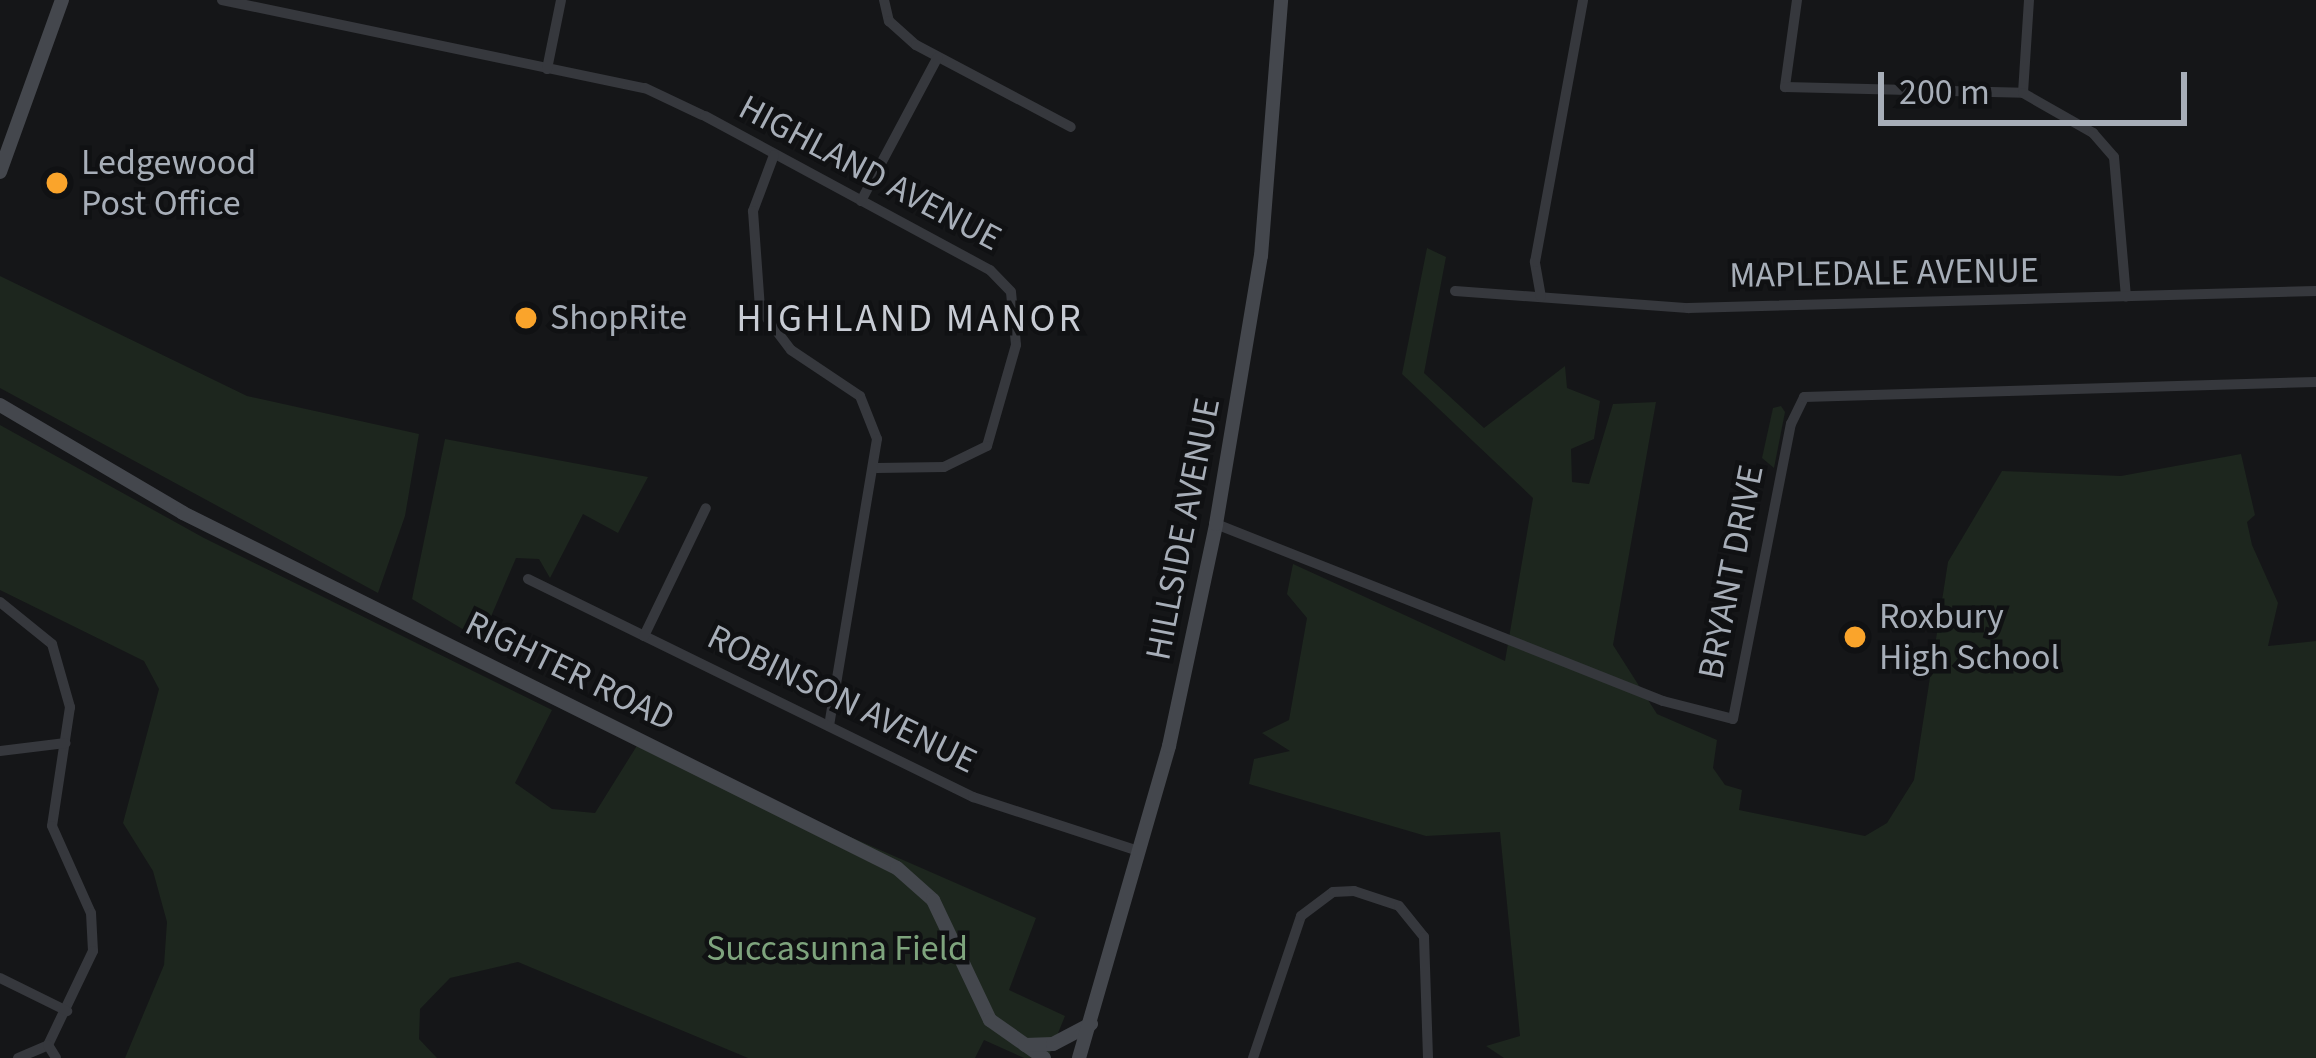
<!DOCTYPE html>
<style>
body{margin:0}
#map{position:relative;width:2316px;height:1058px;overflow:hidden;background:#151618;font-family:"Source Sans 3",sans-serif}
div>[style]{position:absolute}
.green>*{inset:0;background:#1d261e}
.street>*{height:10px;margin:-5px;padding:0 5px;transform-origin:5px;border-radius:5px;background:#36383d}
.secondary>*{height:14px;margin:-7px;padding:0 7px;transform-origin:7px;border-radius:7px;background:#44474d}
.dots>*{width:33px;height:33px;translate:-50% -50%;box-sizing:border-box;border:6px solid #101113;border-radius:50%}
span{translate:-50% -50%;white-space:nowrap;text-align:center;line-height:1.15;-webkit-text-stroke:9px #101113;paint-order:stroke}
.poi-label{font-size:36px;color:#a7aeb8}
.left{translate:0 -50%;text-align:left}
.street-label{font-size:36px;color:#a7aeb8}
.park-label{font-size:36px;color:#7ea47d}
.neighbourhood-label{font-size:39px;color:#c8ccd4;letter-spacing:3px}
.scale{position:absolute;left:1878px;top:72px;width:309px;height:54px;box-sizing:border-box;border:6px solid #a7aeb8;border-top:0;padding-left:15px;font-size:36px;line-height:42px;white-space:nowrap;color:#a7aeb8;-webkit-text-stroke:9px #101113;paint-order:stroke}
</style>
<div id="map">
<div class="green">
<div style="clip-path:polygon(1427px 248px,1446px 257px,1424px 373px,1484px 428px,1565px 366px,1567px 388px,1600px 401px,1594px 439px,1571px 449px,1572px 482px,1589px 484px,1613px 404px,1656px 402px,1613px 645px,1657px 714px,1717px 740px,1713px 768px,1725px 785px,1742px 790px,1739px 810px,1865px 836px,1887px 823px,1914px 780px,1948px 562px,2002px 471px,2121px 476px,2241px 454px,2255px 515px,2247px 522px,2252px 545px,2278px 603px,2268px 646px,2316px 641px,2316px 1058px,1504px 1058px,1486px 1046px,1520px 1036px,1500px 832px,1426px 836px,1249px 784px,1254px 759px,1290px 751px,1262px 733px,1289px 720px,1307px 618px,1287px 594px,1293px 564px,1505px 661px,1533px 498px,1402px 374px)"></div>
<div style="clip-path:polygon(0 276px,247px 396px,419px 434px,405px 516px,378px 593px,0 388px)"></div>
<div style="clip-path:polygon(1781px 406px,1785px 412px,1774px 468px,1762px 458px,1773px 408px)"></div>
<div style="clip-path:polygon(0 425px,204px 538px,552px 710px,515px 783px,552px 809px,595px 813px,638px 744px,1036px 918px,1009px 990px,1065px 1016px,1048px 1058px,1024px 1058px,984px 1040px,975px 1058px,748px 1058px,518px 962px,450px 978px,420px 1009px,419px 1039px,437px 1058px,125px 1058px,164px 965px,167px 922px,153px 871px,123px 823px,159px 689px,144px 661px,0 590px)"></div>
<div style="clip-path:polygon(445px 439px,648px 477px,618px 533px,583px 514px,550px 578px,539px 559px,516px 558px,481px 640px,412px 599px)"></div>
</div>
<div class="street">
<div style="left:222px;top:0;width:432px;rotate:11.8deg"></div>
<div style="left:645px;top:88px;width:63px;rotate:25.3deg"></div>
<div style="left:884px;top:0;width:22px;rotate:77deg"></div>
<div style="left:889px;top:21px;width:36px;rotate:42deg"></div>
<div style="left:916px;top:45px;width:175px;rotate:27.9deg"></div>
<div style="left:1797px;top:0;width:88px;rotate:97.9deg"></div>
<div style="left:1785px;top:87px;width:238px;rotate:1.4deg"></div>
<div style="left:2029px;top:0;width:93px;rotate:93.7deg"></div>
<div style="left:2023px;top:93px;width:81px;rotate:29.7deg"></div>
<div style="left:2093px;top:133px;width:32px;rotate:49deg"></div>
<div style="left:2114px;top:157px;width:140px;rotate:85.1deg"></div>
<div style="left:547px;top:69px;width:70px;rotate:-78.5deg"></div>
<div style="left:705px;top:116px;width:324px;rotate:28.4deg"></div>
<div style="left:990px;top:270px;width:30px;rotate:46deg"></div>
<div style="left:1011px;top:292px;width:53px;rotate:84.6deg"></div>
<div style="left:1016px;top:345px;width:105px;rotate:106deg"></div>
<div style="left:987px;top:446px;width:48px;rotate:154deg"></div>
<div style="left:944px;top:467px;width:67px;rotate:179.1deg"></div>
<div style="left:774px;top:155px;width:60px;rotate:110.6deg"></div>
<div style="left:753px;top:211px;width:98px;rotate:85.9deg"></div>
<div style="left:760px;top:309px;width:51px;rotate:52.9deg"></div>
<div style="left:791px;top:350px;width:83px;rotate:33.7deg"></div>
<div style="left:860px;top:396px;width:46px;rotate:68.4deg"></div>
<div style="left:877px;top:439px;width:291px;rotate:99.5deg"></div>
<div style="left:861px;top:201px;width:163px;rotate:-61.9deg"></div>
<div style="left:1455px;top:291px;width:234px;rotate:4.2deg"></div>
<div style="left:1688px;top:308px;width:628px;rotate:-1.55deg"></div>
<div style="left:1541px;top:297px;width:36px;rotate:-100deg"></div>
<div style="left:1535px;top:262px;width:266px;rotate:-79.6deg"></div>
<div style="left:1216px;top:524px;width:481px;rotate:21.6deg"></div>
<div style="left:1663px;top:701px;width:72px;rotate:14.4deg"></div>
<div style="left:1733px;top:719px;width:301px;rotate:-78.9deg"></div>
<div style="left:1791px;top:424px;width:30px;rotate:-64deg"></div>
<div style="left:1804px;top:397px;width:512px;rotate:-1.68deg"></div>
<div style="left:528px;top:579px;width:496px;rotate:26.1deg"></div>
<div style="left:973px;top:797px;width:174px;rotate:18.1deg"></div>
<div style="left:0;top:602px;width:67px;rotate:38.9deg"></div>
<div style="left:52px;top:644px;width:66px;rotate:74.1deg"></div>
<div style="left:70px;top:707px;width:120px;rotate:98.6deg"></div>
<div style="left:52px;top:826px;width:95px;rotate:65.9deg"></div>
<div style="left:91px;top:913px;width:38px;rotate:87deg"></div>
<div style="left:93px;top:951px;width:104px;rotate:115.6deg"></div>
<div style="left:644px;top:636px;width:142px;rotate:-64.2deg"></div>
<div style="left:0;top:751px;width:66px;rotate:-6.9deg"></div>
<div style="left:0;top:978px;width:75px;rotate:26.2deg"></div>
<div style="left:18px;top:1058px;width:33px;rotate:-23deg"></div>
<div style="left:48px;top:1045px;width:15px;rotate:58deg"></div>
<div style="left:1253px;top:1058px;width:150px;rotate:-71.3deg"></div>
<div style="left:1301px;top:916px;width:40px;rotate:-37deg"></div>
<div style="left:1333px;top:892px;width:21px;rotate:-3deg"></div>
<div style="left:1354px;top:891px;width:47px;rotate:18.4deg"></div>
<div style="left:1399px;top:906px;width:40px;rotate:51deg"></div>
<div style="left:1424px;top:937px;width:121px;rotate:88.1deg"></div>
</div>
<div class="secondary">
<div style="left:0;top:172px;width:183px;rotate:-70.2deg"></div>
<div style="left:0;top:405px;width:212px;rotate:30.5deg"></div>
<div style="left:183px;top:513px;width:797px;rotate:26.44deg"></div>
<div style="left:897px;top:868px;width:48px;rotate:41.6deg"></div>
<div style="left:933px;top:900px;width:133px;rotate:64.6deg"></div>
<div style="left:990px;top:1020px;width:66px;rotate:35.1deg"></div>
<div style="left:1025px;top:1045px;width:28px;rotate:-2deg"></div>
<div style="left:1053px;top:1044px;width:43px;rotate:-27.8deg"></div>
<div style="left:1079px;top:1058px;width:325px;rotate:-73.9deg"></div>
<div style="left:1169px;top:746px;width:227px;rotate:-78deg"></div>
<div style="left:1216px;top:524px;width:272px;rotate:-80.5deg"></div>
<div style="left:1261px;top:256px;width:257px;rotate:-85.5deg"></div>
</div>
<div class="dots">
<div style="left:57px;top:183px;background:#faa42b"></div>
<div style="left:526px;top:318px;background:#faa42b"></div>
<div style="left:1855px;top:637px;background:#faa42b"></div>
</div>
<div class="poi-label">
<span class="left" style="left:81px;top:183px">Ledgewood<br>Post Office</span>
<span class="left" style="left:550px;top:318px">ShopRite</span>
<span class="left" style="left:1879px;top:637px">Roxbury<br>High School</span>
</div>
<div class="street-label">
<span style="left:870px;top:173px;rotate:28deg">HIGHLAND AVENUE</span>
<span style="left:1884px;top:273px;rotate:-1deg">MAPLEDALE AVENUE</span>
<span style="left:1183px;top:529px;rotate:-79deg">HILLSIDE AVENUE</span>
<span style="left:1731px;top:572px;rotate:-79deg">BRYANT DRIVE</span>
<span style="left:570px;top:671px;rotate:26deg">RIGHTER ROAD</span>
<span style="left:842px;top:699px;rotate:26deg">ROBINSON AVENUE</span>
</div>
<div class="park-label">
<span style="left:837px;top:949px">Succasunna Field</span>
</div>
<div class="neighbourhood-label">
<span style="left:910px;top:319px">HIGHLAND MANOR</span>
</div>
<div class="scale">200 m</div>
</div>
